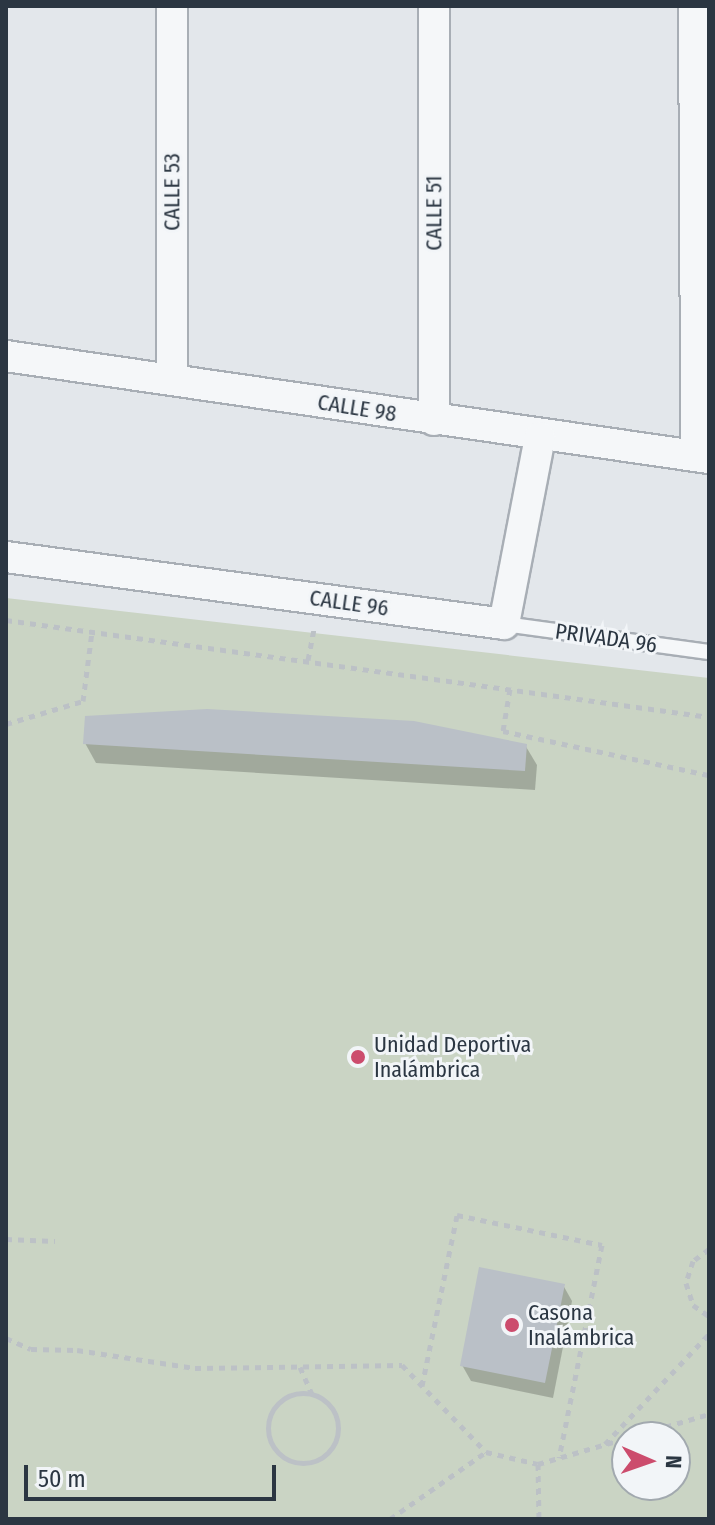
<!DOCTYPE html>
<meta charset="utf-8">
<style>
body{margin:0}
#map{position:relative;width:715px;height:1525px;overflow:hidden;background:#e3e7eb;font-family:"Fira Sans Condensed",sans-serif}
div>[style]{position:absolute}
.green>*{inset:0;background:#cad4c4}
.shadow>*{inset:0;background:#0003}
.building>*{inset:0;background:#bac0c7}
.path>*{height:5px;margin-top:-2.5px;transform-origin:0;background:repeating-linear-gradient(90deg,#bcc1c6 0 6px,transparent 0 12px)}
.path>.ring{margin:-2.5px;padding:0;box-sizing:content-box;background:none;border:5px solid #bcc1c6;border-radius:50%}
.roads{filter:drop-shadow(2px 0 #a8aeb5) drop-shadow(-2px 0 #a8aeb5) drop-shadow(0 2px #a8aeb5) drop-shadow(0 -2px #a8aeb5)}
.service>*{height:14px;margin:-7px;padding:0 7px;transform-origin:7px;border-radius:7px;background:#f5f7f9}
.minor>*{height:30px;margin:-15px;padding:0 15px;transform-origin:15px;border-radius:15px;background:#f5f7f9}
.dots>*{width:22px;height:22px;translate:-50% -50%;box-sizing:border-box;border:4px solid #f2f5f8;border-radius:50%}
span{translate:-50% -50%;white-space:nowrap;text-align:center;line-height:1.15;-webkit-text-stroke:6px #f2f5f8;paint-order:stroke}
.street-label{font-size:22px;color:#2b3642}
.poi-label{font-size:22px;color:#2b3642}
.left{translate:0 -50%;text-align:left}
.frame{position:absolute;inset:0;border:8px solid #2b3642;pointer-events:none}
.north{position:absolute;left:611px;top:1421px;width:80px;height:80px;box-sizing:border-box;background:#f2f5f8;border:2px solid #a2a9af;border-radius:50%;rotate:92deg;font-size:22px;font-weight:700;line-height:32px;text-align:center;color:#2b3642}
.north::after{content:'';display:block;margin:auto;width:28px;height:36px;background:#cc4c6d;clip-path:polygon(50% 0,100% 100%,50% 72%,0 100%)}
.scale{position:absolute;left:24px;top:1465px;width:252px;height:36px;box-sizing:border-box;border:4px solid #2b3642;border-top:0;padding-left:10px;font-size:24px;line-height:28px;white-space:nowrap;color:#2b3642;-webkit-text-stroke:6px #f2f5f8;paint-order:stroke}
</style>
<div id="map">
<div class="green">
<div style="clip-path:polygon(evenodd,6px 598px,709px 678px,709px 1519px,6px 1519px,6px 598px,627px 1437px,675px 1437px,675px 1485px,627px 1485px,627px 1437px)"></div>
</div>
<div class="shadow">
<div style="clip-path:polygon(85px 743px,525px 745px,537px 765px,535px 790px,96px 763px)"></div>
<div style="clip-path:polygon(563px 1285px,572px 1301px,553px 1398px,471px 1381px,462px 1365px)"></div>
</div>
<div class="building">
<div style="clip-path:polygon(207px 709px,414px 721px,527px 744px,525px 771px,83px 744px,85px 716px)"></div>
<div style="clip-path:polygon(479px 1267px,565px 1284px,545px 1383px,460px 1366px)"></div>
</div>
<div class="path">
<div style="left:6px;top:620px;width:710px;rotate:7.86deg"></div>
<div style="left:308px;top:660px;width:31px;rotate:-79deg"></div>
<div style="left:510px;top:689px;width:43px;rotate:99.5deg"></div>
<div style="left:503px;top:731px;width:211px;rotate:12.1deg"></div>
<div style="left:6px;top:724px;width:80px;rotate:-16.6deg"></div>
<div style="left:83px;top:701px;width:70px;rotate:-82.6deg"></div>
<div style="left:6px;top:1239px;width:49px;rotate:2.3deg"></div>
<div style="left:709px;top:1249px;width:20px;rotate:143deg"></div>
<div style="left:693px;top:1261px;width:23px;rotate:108deg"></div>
<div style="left:686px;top:1283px;width:23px;rotate:72deg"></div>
<div style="left:693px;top:1305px;width:19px;rotate:35deg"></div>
<div style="left:6px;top:1338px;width:27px;rotate:24deg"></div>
<div style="left:31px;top:1349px;width:46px;rotate:1.2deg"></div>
<div style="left:77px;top:1350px;width:119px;rotate:8.7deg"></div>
<div style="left:195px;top:1368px;width:207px;rotate:-0.8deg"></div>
<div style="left:402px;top:1365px;width:121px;rotate:46deg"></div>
<div style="left:486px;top:1452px;width:53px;rotate:13deg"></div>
<div style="left:538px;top:1464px;width:93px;rotate:-16.3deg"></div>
<div style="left:300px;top:1367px;width:30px;rotate:66deg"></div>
<div style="left:422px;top:1386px;width:175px;rotate:-78.4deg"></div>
<div style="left:457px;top:1215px;width:148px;rotate:11.7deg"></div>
<div style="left:602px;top:1245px;width:217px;rotate:101.4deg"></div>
<div class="ring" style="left:268px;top:1393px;width:65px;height:65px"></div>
<div style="left:631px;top:1437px;width:81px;rotate:-16.4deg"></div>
<div style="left:605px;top:1444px;width:151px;rotate:-46.6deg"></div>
<div style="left:538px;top:1464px;width:55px;rotate:89deg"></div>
<div style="left:390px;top:1519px;width:117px;rotate:-34.9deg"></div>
</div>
<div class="roads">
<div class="service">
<div style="left:504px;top:624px;width:207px;rotate:7.8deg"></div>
</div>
<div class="minor">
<div style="left:434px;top:6px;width:414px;rotate:90deg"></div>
<div style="left:694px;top:6px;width:450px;rotate:89.7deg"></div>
<div style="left:6px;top:356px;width:710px;rotate:8.26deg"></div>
<div style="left:172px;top:379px;width:373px;rotate:-90deg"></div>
<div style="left:6px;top:557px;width:502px;rotate:7.66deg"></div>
<div style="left:504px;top:624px;width:190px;rotate:-79.1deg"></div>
</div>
</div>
<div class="dots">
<div style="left:358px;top:1057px;background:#cc4c6d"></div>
<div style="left:512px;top:1325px;background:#cc4c6d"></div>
</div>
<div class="street-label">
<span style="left:172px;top:192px;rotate:-90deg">CALLE 53</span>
<span style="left:434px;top:213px;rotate:-90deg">CALLE 51</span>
<span style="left:357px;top:408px;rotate:9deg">CALLE 98</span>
<span style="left:349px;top:603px;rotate:8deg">CALLE 96</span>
<span style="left:606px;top:638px;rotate:8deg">PRIVADA 96</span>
</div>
<div class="poi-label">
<span class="left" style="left:374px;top:1057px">Unidad Deportiva<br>Inalámbrica</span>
<span class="left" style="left:528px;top:1325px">Casona<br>Inalámbrica</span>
</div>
<div class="frame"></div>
<div class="north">N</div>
<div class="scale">50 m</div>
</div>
